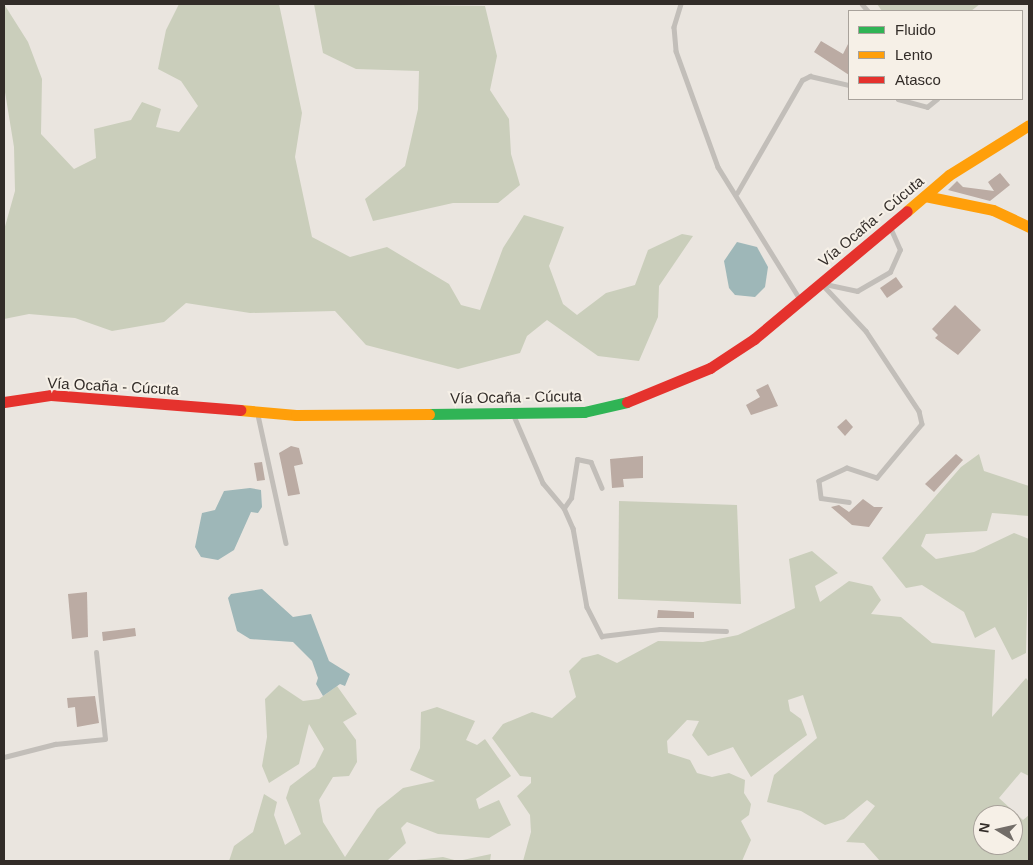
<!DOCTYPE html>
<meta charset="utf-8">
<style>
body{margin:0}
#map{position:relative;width:1033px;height:865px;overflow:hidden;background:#eae5df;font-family:Helvetica,sans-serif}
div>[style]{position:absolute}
.green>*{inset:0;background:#cacebb}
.water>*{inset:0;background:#9eb7b8}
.building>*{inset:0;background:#bbaba3}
.lane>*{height:4.5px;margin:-2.25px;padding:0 2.25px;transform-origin:2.25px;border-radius:2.25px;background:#c2beb9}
.fast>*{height:11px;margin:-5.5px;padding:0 5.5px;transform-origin:5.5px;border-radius:5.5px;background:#30b455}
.slow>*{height:11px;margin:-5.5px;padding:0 5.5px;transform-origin:5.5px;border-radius:5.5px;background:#ff9f0a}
.jam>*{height:11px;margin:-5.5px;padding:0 5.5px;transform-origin:5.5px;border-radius:5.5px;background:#e5322d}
span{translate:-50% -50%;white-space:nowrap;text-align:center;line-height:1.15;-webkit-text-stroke:4px #f6f0e7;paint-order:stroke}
.street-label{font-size:15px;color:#322c28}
.frame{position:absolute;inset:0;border:5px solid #322c28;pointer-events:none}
.legend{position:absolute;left:848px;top:10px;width:175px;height:90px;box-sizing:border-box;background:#f6f0e7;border:1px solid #a8a29b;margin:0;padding:6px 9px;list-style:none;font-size:15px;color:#322c28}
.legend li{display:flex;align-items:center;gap:10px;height:25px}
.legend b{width:25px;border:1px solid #a8a29b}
.north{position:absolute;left:973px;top:805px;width:50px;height:50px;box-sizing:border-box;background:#f6f0e7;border:1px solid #a8a29b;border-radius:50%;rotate:279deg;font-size:14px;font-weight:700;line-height:20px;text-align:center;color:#322c28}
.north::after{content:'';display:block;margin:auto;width:18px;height:22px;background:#726d68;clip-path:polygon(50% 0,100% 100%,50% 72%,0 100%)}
</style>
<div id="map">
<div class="green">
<div style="clip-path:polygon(4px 4px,28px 42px,42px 79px,41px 134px,74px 169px,96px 158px,94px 129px,131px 120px,142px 102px,161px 109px,156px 127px,179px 132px,198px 106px,181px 81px,158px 69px,166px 30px,179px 4px,279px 4px,302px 113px,295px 157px,312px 237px,350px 257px,387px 247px,449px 284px,461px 305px,480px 310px,503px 248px,524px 215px,564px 227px,549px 266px,563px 304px,577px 315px,606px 293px,635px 285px,648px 250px,682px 234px,693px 236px,659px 286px,658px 317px,639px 361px,598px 356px,547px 320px,527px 336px,520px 353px,458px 369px,366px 345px,335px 311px,250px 313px,186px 303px,164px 322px,112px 331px,75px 318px,29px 314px,4px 319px,4px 230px,15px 191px,14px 147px,4px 86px)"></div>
<div style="clip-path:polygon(314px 4px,485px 6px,497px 56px,490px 90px,509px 119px,511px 154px,520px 185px,498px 203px,453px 203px,373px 221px,365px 199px,405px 166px,418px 109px,419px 71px,356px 69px,323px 53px)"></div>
<div style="clip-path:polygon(877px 4px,980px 4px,971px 11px,882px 11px)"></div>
<div style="clip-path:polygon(979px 454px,984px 471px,1029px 486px,1029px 516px,992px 513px,987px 531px,926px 534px,921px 546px,936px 559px,974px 552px,1014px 533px,1029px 539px,1026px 653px,1012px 660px,995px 627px,975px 638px,964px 612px,922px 585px,906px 588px,882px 558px,961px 467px)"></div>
<div style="clip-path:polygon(619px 501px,737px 505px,741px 604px,618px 599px)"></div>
<div style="clip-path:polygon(evenodd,812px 551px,838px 573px,815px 586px,820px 602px,849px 581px,872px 586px,881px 600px,871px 614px,901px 617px,932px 643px,995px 650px,992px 717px,1026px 678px,1029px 682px,1029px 776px,1021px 772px,999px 798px,1023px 820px,1029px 815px,1029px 861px,880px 861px,864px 843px,846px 842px,875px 806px,867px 800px,844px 819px,825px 825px,801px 811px,767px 802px,774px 775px,817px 738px,803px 695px,788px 700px,790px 711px,801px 719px,807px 735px,751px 777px,733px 747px,708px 756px,692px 735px,699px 721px,687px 720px,667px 741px,668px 753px,690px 760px,697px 773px,712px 777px,729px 773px,745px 780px,744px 793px,751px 804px,749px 815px,741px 821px,751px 840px,742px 861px,523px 861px,531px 832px,530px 815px,517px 796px,531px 783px,531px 777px,520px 776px,492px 738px,503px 724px,532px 712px,552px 718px,576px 697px,569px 671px,582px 658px,598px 654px,617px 663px,658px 641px,703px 642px,738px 635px,795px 608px,789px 559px,812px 551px,983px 815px,1013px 815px,1013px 845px,983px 845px,983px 815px)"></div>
<div style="clip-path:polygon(279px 685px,303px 701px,319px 699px,337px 686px,357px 714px,343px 722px,356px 740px,357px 762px,349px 776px,333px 777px,319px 800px,323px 822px,345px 857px,377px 809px,403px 788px,435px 781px,410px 770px,420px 748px,421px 712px,437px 707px,475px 721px,466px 740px,477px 745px,485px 739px,511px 776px,476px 799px,479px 809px,499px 800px,511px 825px,489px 838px,438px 834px,407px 822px,401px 828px,406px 843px,387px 861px,229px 861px,234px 846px,253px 832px,264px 794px,277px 802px,274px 815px,285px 845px,301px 834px,286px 798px,290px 786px,315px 767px,324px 749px,309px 724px,299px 764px,269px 783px,262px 766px,267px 737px,265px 699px)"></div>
<div style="clip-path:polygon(491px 854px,490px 861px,407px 861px,443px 857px,458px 861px)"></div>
</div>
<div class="water">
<div style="clip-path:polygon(737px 242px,757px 247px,768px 267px,765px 287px,755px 297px,735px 295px,729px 288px,724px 261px)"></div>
<div style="clip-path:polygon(250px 488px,261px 490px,262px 507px,258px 513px,251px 512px,234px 550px,218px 560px,201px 557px,195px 547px,202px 513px,215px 510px,224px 491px)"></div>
<div style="clip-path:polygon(262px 589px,293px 617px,311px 614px,329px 661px,350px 674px,345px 686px,340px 684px,323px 696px,316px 684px,318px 678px,312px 661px,293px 642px,250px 639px,237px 631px,228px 598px,231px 594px)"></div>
</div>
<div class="building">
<div style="clip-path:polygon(821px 41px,843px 54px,849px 42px,849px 75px,814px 52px)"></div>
<div style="clip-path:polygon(1000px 173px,1010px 185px,990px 201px,948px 190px,957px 181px,963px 187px,994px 191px,988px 182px)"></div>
<div style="clip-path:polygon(896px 277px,903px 287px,887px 298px,880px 288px)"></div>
<div style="clip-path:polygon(955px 305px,981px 330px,958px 355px,935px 338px,938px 335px,932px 329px)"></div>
<div style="clip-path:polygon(768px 384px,778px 406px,751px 415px,746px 405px,760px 397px,756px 390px)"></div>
<div style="clip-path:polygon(846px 419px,853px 427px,845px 436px,837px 427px)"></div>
<div style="clip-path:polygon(291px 446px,299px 448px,303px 464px,294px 466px,300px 494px,288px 496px,279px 453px)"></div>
<div style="clip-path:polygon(956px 454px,963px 460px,934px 492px,925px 484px)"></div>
<div style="clip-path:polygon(643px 456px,643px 478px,623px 479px,624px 487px,612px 488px,610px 459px)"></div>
<div style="clip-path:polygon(262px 462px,265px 480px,257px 481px,254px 463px)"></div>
<div style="clip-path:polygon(863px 499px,874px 507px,883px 507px,869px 527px,852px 525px,831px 507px,839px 505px,849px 512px)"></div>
<div style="clip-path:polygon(87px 592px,88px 637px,72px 639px,68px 594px)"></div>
<div style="clip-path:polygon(658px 610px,694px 612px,694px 618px,657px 618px)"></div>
<div style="clip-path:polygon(135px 628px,136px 636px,103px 641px,102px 632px)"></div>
<div style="clip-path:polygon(95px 696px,99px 723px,77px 727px,75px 707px,68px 708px,67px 698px)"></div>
</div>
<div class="lane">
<div style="left:681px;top:4px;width:24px;rotate:107deg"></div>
<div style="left:674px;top:27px;width:24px;rotate:85deg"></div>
<div style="left:676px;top:51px;width:123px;rotate:70.1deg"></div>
<div style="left:718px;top:167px;width:155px;rotate:58.2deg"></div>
<div style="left:862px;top:4px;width:9px;rotate:49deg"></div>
<div style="left:898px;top:99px;width:30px;rotate:15deg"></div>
<div style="left:927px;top:107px;width:13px;rotate:-39deg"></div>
<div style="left:737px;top:193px;width:130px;rotate:-60.1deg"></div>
<div style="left:802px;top:80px;width:9px;rotate:-27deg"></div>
<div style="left:810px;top:76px;width:40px;rotate:13deg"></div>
<div style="left:822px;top:284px;width:64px;rotate:46.9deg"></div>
<div style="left:866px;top:331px;width:96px;rotate:56.5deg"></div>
<div style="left:919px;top:411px;width:13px;rotate:77deg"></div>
<div style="left:922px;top:424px;width:70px;rotate:129.8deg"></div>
<div style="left:877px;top:478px;width:32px;rotate:-162deg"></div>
<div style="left:847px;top:468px;width:31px;rotate:155deg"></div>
<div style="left:819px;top:481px;width:17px;rotate:83deg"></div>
<div style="left:821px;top:498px;width:28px;rotate:8deg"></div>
<div style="left:825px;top:284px;width:33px;rotate:12deg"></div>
<div style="left:857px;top:291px;width:38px;rotate:-30deg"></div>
<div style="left:890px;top:272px;width:24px;rotate:-66deg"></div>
<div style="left:900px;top:250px;width:24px;rotate:-114deg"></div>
<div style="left:258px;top:415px;width:131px;rotate:77.7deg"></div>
<div style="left:514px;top:416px;width:73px;rotate:66.6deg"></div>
<div style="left:543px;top:483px;width:33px;rotate:50deg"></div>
<div style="left:564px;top:508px;width:22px;rotate:66deg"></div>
<div style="left:573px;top:528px;width:80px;rotate:80deg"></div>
<div style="left:587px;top:607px;width:33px;rotate:63deg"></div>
<div style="left:602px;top:636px;width:58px;rotate:-6.9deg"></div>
<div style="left:660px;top:629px;width:66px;rotate:1.7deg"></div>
<div style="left:564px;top:508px;width:12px;rotate:-55deg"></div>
<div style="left:571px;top:498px;width:39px;rotate:-81deg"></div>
<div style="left:577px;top:459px;width:14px;rotate:12deg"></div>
<div style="left:591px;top:462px;width:28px;rotate:67deg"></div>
<div style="left:4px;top:757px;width:53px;rotate:-14.3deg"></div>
<div style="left:55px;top:744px;width:50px;rotate:-5.7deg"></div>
<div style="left:105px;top:739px;width:87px;rotate:-95.9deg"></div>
</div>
<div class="fast">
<div style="left:429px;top:414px;width:155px;rotate:-0.7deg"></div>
<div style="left:584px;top:412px;width:44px;rotate:-13.1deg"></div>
</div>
<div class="slow">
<div style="left:925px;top:196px;width:69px;rotate:11.6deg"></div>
<div style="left:993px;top:210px;width:40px;rotate:25deg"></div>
<div style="left:907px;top:211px;width:55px;rotate:-40.6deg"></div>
<div style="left:949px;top:175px;width:94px;rotate:-32deg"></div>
<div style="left:240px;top:410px;width:56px;rotate:5.1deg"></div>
<div style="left:296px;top:415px;width:133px;rotate:-0.4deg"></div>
</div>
<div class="jam">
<div style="left:4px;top:402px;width:48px;rotate:-8.5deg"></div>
<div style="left:51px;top:395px;width:190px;rotate:4.5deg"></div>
<div style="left:627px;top:402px;width:90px;rotate:-22.3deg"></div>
<div style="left:710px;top:368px;width:53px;rotate:-33.4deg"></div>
<div style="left:754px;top:339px;width:199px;rotate:-39.9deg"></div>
</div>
<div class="street-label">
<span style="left:871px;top:221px;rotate:-40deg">Vía Ocaña - Cúcuta</span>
<span style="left:113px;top:386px;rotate:3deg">Vía Ocaña - Cúcuta</span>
<span style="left:516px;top:397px;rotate:-1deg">Vía Ocaña - Cúcuta</span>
</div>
<div class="frame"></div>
<ul class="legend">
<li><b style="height:6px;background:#30b455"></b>Fluido</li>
<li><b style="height:6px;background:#ff9f0a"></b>Lento</li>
<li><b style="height:6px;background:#e5322d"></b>Atasco</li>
</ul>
<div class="north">N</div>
</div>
